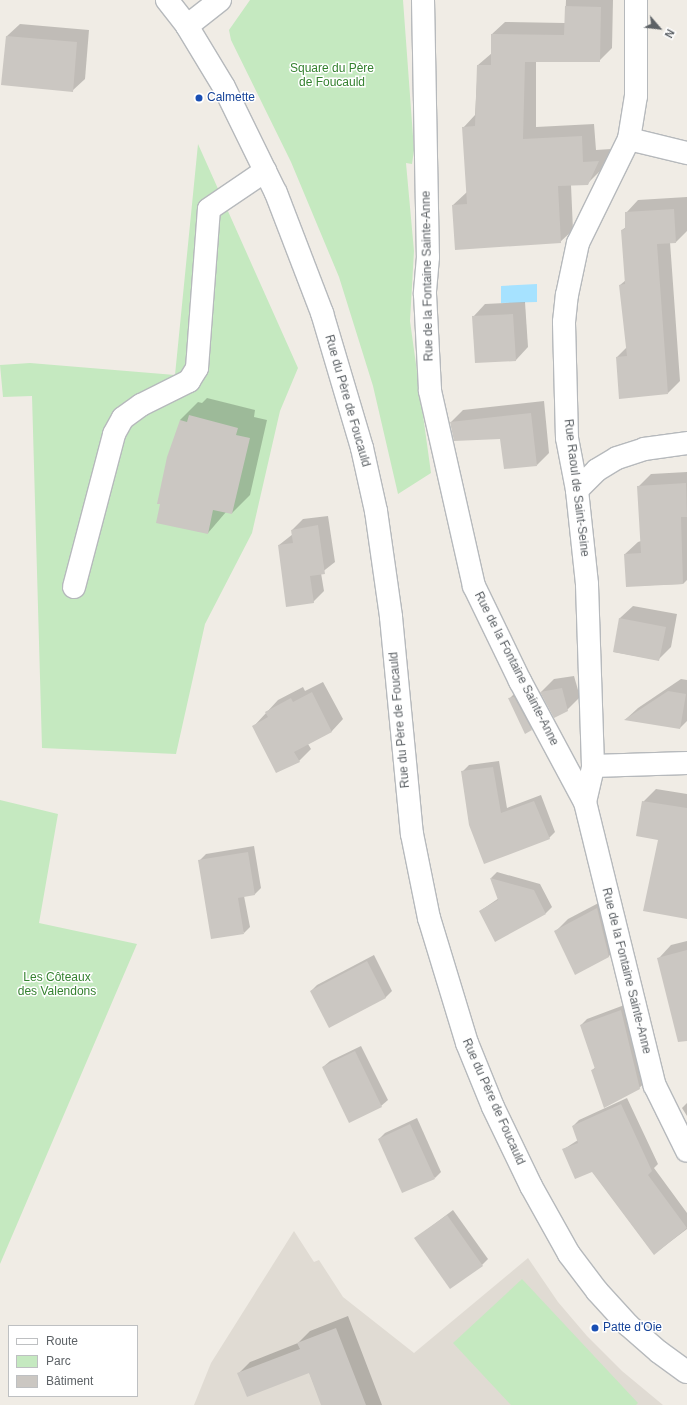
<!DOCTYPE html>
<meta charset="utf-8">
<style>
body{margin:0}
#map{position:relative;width:687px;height:1405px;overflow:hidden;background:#f0ece5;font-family:Helvetica,sans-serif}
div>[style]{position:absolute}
.education>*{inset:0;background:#e0dbd3}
.green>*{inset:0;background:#c5e9c0}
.water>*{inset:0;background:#a6e2ff}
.shadow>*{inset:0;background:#0003}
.building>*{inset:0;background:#cbc7c2}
.roads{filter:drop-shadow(1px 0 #b6b9bc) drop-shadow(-1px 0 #b6b9bc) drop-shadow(0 1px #b6b9bc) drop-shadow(0 -1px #b6b9bc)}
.minor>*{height:22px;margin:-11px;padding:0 11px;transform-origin:11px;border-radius:11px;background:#fff}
.dots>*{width:11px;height:11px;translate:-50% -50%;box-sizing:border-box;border:2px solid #fff;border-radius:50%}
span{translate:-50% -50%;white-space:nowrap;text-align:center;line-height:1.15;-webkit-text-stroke:3px #fff;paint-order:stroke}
.park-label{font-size:12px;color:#358230}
.transit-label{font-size:12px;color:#164399}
.left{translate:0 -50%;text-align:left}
.street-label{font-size:12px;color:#5d6266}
.legend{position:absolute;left:8px;top:1325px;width:130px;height:72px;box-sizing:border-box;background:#fff;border:1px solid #bec0c2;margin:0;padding:5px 7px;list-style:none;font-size:12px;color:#5d6266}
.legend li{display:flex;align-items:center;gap:8px;height:20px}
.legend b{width:20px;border:1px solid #bec0c2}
.north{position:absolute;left:639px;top:8px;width:40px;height:40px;-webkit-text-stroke:3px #fff;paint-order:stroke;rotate:118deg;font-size:11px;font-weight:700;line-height:16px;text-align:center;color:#5d6266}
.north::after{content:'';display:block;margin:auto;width:14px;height:18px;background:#5d6266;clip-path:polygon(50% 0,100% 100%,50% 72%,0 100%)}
</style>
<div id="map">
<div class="education">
<div style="clip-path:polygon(294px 1231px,314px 1262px,319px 1260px,343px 1297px,414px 1353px,528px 1258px,558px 1302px,587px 1336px,622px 1371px,663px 1405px,194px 1405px,211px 1363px)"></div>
</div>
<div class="green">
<div style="clip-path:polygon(250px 0,403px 0,414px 150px,412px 164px,406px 163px,414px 251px,410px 321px,431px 473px,398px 494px,373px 386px,339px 277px,291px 162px,231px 40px,229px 30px)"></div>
<div style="clip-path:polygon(198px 144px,298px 368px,280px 411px,252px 533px,205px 624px,176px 754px,42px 748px,32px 396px,3px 397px,0 365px,30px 363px,175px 375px)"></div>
<div style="clip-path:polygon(0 800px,58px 814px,39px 923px,137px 944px,0 1264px)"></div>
<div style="clip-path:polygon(522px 1279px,638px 1403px,636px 1405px,511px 1405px,453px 1343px)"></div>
</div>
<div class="water">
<div style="clip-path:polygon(537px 284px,537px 302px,501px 303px,501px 286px)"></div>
</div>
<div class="shadow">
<div style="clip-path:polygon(566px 0,613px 0,612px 48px,599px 61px,536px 61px,536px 127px,594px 124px,596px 150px,611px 149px,600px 171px,587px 184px,571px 185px,573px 230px,560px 242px,453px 205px,467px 192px,463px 128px,475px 115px,478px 65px,492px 53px,492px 34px,505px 22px,565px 23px)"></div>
<div style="clip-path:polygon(20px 24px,89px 30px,85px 79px,72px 91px,2px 84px,7px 36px)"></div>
<div style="clip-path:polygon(687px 197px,687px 231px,676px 242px,670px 242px,680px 381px,668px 393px,617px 357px,627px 347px,620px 285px,626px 280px,622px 230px,626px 227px,626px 213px,638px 200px)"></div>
<div style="clip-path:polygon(525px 302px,528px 347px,516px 360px,476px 362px,473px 317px,485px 304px)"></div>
<div style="clip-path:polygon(207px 398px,255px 410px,254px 417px,267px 420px,250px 495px,232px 513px,226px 512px,208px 533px,180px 420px,198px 402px,202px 403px)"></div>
<div style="clip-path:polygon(544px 401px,549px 453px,537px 465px,501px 438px,451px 422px,463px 410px)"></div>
<div style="clip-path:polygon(687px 472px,687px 580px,683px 584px,627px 586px,625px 554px,638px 542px,641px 541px,638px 487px,651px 474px)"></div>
<div style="clip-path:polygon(328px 516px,335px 562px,321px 573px,324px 591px,313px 602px,279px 545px,293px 534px,292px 530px,303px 519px)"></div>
<div style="clip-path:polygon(633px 606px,677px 614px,671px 647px,658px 660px,614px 652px,620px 618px)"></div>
<div style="clip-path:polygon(574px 676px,580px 697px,567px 710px,541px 692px,554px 679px)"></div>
<div style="clip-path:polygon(681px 679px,687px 680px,687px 721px,680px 728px,626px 719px,638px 708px)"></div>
<div style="clip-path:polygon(323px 682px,343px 719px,332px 731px,308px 744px,311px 749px,299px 761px,253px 727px,278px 700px,303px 687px,305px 691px)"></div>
<div style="clip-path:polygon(516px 692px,538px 723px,531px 729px,510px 698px)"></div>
<div style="clip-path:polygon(499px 761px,507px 808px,541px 795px,555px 832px,549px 838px,470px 824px,462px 772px,469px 765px)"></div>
<div style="clip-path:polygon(656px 789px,687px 794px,687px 918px,660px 839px,643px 802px)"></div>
<div style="clip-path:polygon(254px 846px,261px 888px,255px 894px,244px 896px,250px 927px,244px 933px,200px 860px,206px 854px)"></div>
<div style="clip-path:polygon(497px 872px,540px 884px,552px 907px,546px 913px,480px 911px,499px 898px,491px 878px)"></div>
<div style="clip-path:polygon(610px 897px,621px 944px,608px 957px,556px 931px,568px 919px)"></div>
<div style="clip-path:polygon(687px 941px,687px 1018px,659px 958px,671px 945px)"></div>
<div style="clip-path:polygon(374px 955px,392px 991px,385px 998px,311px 991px,317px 985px)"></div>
<div style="clip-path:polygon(627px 1004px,646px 1082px,639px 1088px,592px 1070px,596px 1067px,581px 1025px,587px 1019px)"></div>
<div style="clip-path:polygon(361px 1046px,388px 1100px,381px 1106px,323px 1067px,330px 1061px)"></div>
<div style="clip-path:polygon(627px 1098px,658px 1164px,654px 1168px,687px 1213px,687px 1229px,654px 1254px,592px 1171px,564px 1149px,578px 1140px,573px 1126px,579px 1120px)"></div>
<div style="clip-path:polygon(687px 1103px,687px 1116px,682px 1108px)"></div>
<div style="clip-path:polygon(417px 1118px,441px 1172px,435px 1178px,379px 1139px,385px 1133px)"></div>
<div style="clip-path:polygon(453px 1210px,488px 1259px,482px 1265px,416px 1238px)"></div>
<div style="clip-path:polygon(348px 1316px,382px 1405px,322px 1405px,309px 1372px,238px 1374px,250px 1362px,298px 1343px,310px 1331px)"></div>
</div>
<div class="building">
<div style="clip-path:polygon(565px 6px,601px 7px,600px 62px,525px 62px,523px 139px,582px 136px,583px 162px,599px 161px,588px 185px,558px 186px,561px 243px,455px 250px,452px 205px,467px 204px,462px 127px,475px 126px,477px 65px,491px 65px,491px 34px,564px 35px)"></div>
<div style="clip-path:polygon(6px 36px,77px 42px,73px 92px,1px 85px)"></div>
<div style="clip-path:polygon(674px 209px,676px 243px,657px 244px,668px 394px,619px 399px,616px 357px,627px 356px,619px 285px,625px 284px,621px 230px,625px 229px,625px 212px)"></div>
<div style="clip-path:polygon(513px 314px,516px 361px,475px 363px,472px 316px)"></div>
<div style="clip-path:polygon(531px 413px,537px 466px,504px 469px,500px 439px,454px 441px,450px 422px)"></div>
<div style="clip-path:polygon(189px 415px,238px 428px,236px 435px,250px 438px,232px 514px,213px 510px,208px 534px,156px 523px,160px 504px,157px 504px,167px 457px,180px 420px,187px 422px)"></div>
<div style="clip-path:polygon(686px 483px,687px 517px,681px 517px,683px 584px,626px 587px,624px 554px,641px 553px,637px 486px)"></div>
<div style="clip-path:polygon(318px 525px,325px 574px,310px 576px,314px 603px,286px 607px,278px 545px,293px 543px,291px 530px)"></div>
<div style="clip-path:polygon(619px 618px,666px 627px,659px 661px,613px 652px)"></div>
<div style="clip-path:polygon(562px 688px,568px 711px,554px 718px,540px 692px)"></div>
<div style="clip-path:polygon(668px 691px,686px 694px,680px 729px,624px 720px)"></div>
<div style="clip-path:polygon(312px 692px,332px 732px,294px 752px,300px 762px,276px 773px,252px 726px,268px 717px,265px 712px,291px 698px,293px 702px)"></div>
<div style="clip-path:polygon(514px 697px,532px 730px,525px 734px,508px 698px)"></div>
<div style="clip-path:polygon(493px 767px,501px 813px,534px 801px,550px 839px,484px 864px,469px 825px,461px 771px)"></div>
<div style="clip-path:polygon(642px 801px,687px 808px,687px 919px,643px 911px,658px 840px,636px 836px)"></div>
<div style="clip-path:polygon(248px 852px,255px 895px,238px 898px,244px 934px,211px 939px,198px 860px)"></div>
<div style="clip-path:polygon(490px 878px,534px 890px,546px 914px,495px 942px,479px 911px,498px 900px)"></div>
<div style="clip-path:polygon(597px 908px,609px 957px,575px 975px,554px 931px)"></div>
<div style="clip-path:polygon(687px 950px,687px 1041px,678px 1042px,657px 958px)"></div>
<div style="clip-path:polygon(367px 961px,386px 998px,329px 1028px,310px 991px)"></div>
<div style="clip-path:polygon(621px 1010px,640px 1089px,604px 1108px,591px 1070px,595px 1069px,580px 1025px)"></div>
<div style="clip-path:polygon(355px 1051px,382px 1107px,349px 1123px,322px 1067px)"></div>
<div style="clip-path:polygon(621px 1104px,652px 1171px,648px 1175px,687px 1228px,654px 1255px,592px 1172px,575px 1179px,562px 1149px,578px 1143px,572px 1126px)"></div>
<div style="clip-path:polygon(410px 1124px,435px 1179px,402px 1193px,378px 1139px)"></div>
<div style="clip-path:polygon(447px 1215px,483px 1266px,450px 1289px,414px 1238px)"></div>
<div style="clip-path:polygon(336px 1328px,366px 1405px,321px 1405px,309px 1373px,247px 1397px,237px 1373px,300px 1349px,297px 1343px)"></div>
</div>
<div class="roads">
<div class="minor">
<div style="left:167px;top:0;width:33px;rotate:52deg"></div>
<div style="left:187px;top:26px;width:71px;rotate:58.8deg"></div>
<div style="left:224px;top:87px;width:118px;rotate:63.9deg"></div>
<div style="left:276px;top:193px;width:129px;rotate:69deg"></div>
<div style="left:322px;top:313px;width:141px;rotate:73.5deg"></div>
<div style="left:362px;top:448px;width:65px;rotate:77.5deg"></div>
<div style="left:376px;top:511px;width:107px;rotate:81.9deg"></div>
<div style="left:391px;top:617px;width:218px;rotate:84.5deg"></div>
<div style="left:412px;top:834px;width:86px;rotate:78.6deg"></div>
<div style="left:429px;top:918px;width:131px;rotate:73.1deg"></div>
<div style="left:467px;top:1043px;width:69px;rotate:67.9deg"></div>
<div style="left:493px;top:1107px;width:88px;rotate:64.3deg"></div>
<div style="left:531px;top:1186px;width:78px;rotate:60.8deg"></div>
<div style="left:569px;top:1254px;width:46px;rotate:52.9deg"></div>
<div style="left:597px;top:1291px;width:46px;rotate:47.6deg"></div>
<div style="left:628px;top:1325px;width:41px;rotate:41.1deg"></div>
<div style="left:659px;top:1352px;width:34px;rotate:36deg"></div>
<div style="left:423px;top:0;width:257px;rotate:88.9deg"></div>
<div style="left:428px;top:257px;width:37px;rotate:95deg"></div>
<div style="left:425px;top:294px;width:97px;rotate:87deg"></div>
<div style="left:430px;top:391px;width:200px;rotate:77.3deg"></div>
<div style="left:474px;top:586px;width:106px;rotate:64.2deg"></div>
<div style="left:520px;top:681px;width:137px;rotate:61.8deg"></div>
<div style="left:585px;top:802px;width:292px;rotate:76.2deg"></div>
<div style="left:655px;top:1086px;width:72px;rotate:63.8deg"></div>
<div style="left:187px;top:26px;width:42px;rotate:-38.2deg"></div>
<div style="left:629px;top:139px;width:44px;rotate:-80.8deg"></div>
<div style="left:636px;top:96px;width:96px;rotate:-90deg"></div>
<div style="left:577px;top:490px;width:28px;rotate:-45deg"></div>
<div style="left:597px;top:470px;width:23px;rotate:-31deg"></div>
<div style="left:617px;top:458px;width:28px;rotate:-18deg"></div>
<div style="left:644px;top:449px;width:43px;rotate:-7.9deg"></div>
<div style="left:74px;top:587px;width:158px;rotate:-75.3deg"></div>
<div style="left:114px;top:434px;width:18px;rotate:-61deg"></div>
<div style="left:123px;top:418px;width:22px;rotate:-36deg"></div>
<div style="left:141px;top:405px;width:54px;rotate:-26.6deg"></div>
<div style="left:189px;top:381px;width:15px;rotate:-58deg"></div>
<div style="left:197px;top:368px;width:159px;rotate:-85.7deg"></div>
<div style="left:209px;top:209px;width:68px;rotate:-34.2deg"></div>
<div style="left:593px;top:766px;width:94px;rotate:-1.8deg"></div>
<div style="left:585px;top:802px;width:37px;rotate:-77deg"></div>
<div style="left:593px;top:766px;width:182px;rotate:-91.9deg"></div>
<div style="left:587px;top:584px;width:95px;rotate:-96.1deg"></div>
<div style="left:577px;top:490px;width:53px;rotate:-100.9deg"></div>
<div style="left:567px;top:438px;width:116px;rotate:-91.5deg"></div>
<div style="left:564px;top:322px;width:27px;rotate:-84deg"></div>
<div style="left:567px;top:295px;width:53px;rotate:-78.1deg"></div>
<div style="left:578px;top:243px;width:116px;rotate:-63.9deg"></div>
<div style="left:629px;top:139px;width:60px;rotate:13.6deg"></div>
</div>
</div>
<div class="dots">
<div style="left:199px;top:98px;background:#1a4fb4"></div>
<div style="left:595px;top:1328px;background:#1a4fb4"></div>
</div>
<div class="park-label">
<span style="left:332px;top:76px">Square du Père<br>de Foucauld</span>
<span style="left:57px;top:985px">Les Côteaux<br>des Valendons</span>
</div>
<div class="transit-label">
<span class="left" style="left:207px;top:98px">Calmette</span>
<span class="left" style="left:603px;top:1328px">Patte d'Oie</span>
</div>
<div class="street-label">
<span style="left:428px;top:276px;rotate:-91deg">Rue de la Fontaine Sainte-Anne</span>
<span style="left:347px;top:401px;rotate:74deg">Rue du Père de Foucauld</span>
<span style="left:576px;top:488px;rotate:83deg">Rue Raoul de Saint-Seine</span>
<span style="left:516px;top:669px;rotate:63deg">Rue de la Fontaine Sainte-Anne</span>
<span style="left:400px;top:720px;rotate:-95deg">Rue du Père de Foucauld</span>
<span style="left:626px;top:971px;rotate:76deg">Rue de la Fontaine Sainte-Anne</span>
<span style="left:493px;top:1102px;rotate:66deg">Rue du Père de Foucauld</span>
</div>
<ul class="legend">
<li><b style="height:5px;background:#fff"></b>Route</li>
<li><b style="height:11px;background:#c5e9c0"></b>Parc</li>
<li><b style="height:11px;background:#cbc7c2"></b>Bâtiment</li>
</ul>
<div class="north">N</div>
</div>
